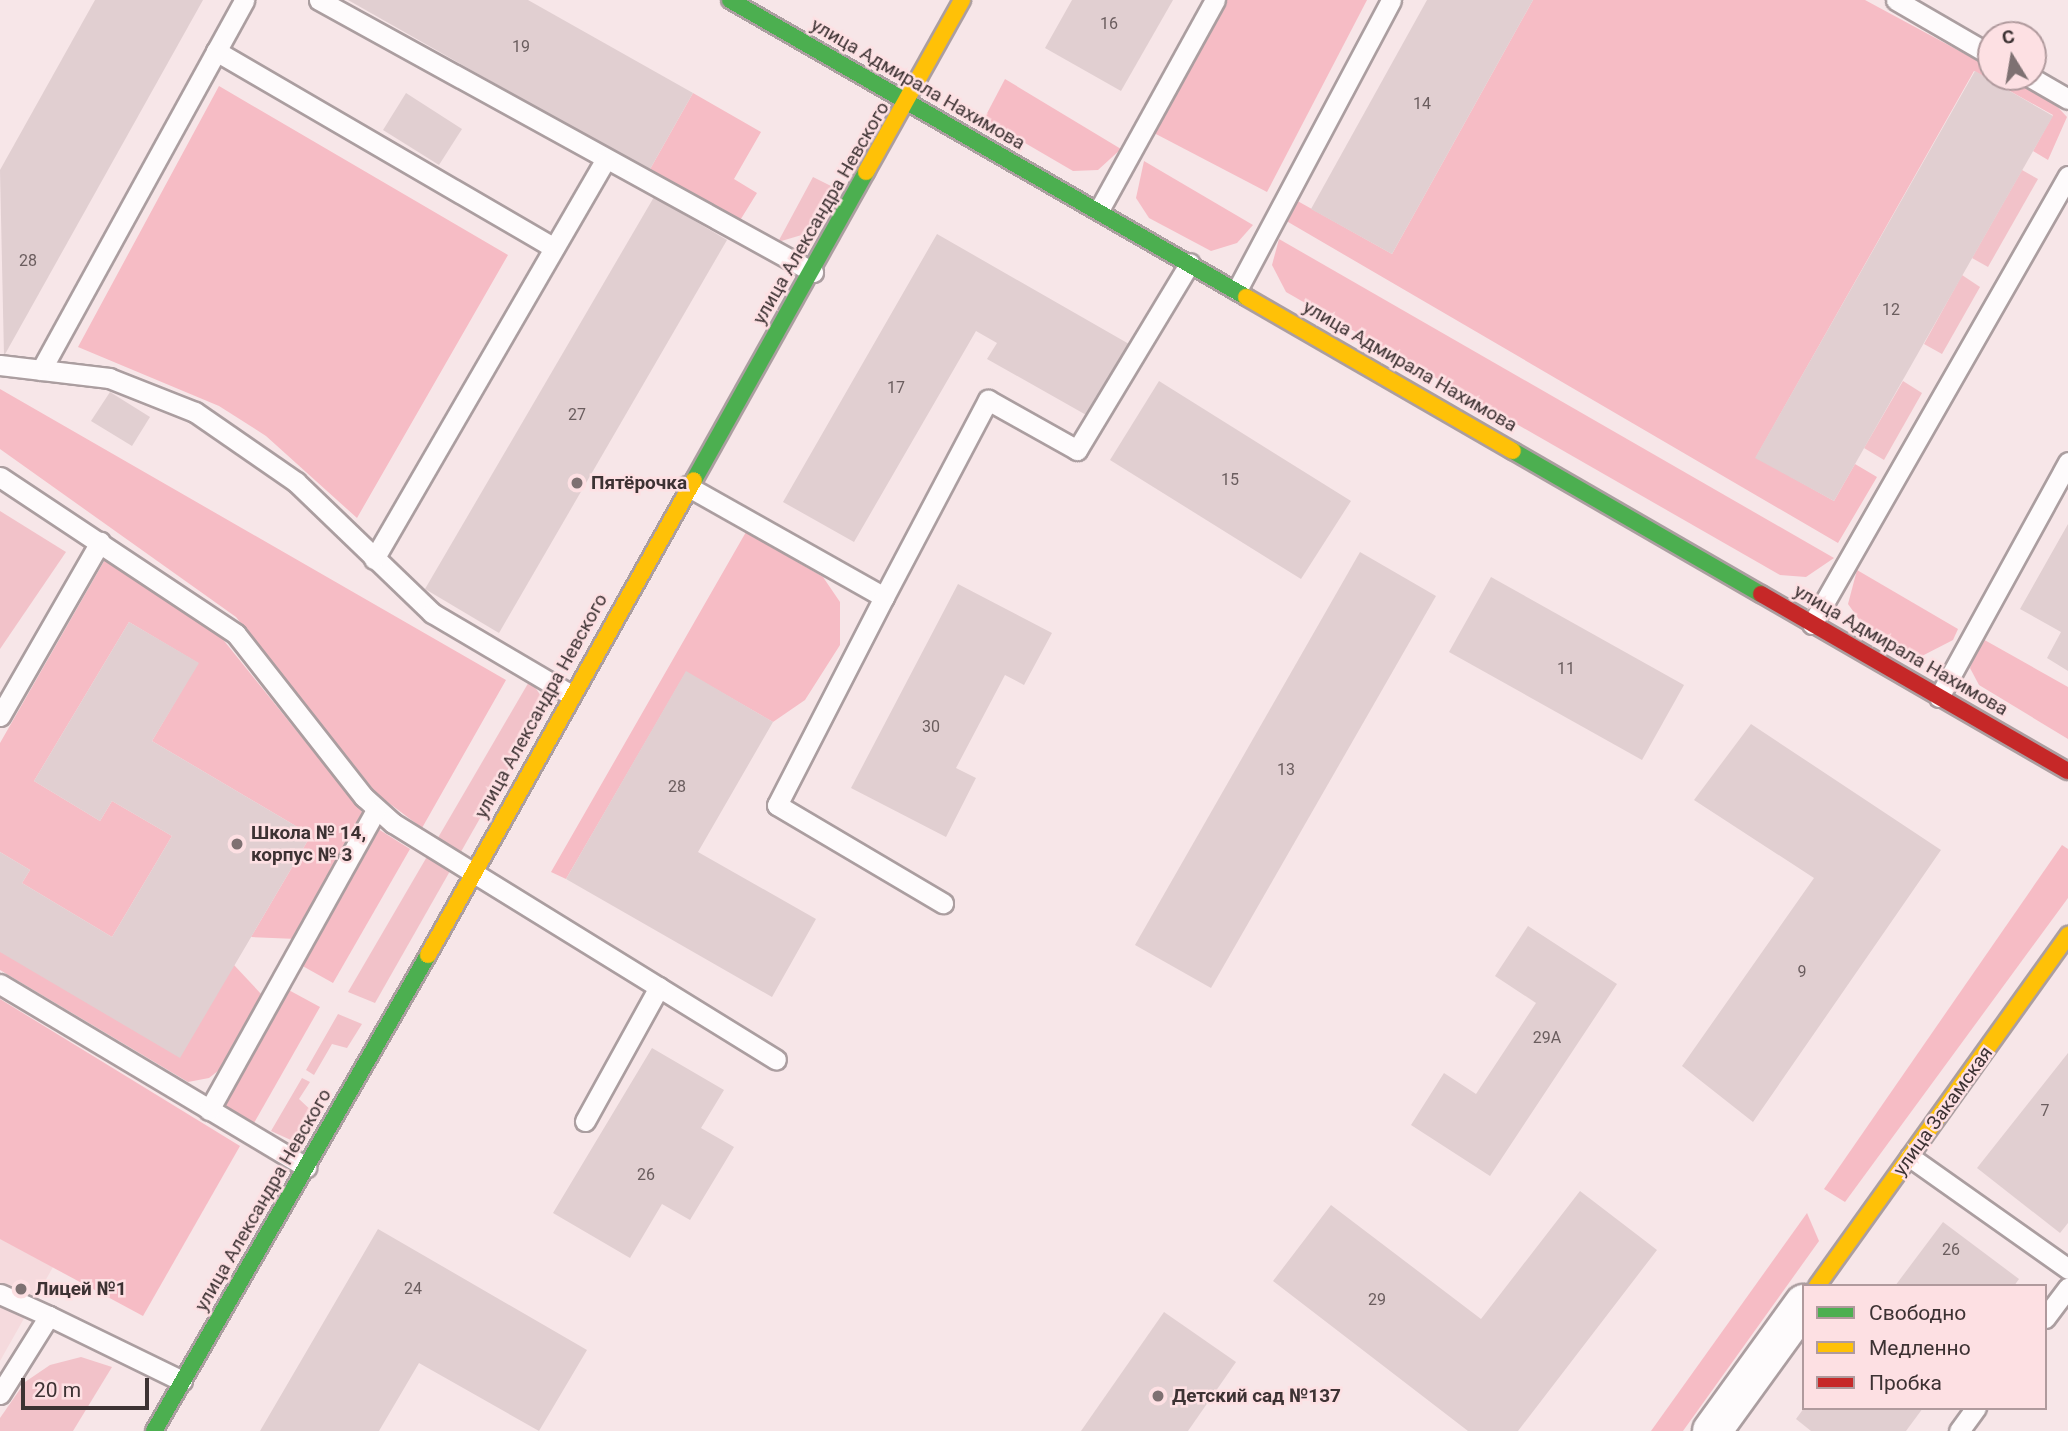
<!DOCTYPE html>
<meta charset="utf-8">
<style>
body{margin:0}
#map{position:relative;width:2068px;height:1431px;overflow:hidden;background:#f7e6e8;font-family:Roboto,sans-serif}
div>[style]{position:absolute}
.built>*{inset:0;background:#f5dadd}
.green>*{inset:0;background:#f2c2c9}
.forest>*{inset:0;background:#f6bcc5}
.building>*{inset:0;background:#e1cfd1}
.roads{filter:drop-shadow(2px 0 #ab9ea0) drop-shadow(-2px 0 #ab9ea0) drop-shadow(0 2px #ab9ea0) drop-shadow(0 -2px #ab9ea0)}
.lane>*{height:19px;margin:-9.5px;padding:0 9.5px;transform-origin:9.5px;border-radius:9.5px;background:#fefbfc}
.street>*{height:38px;margin:-19px;padding:0 19px;transform-origin:19px;border-radius:19px;background:#fefbfc}
.fast>*{height:16px;margin:-8px;padding:0 8px;transform-origin:8px;border-radius:8px;background:#4caf50}
.slow>*{height:16px;margin:-8px;padding:0 8px;transform-origin:8px;border-radius:8px;background:#ffc107}
.jam>*{height:16px;margin:-8px;padding:0 8px;transform-origin:8px;border-radius:8px;background:#c62828}
.dots>*{width:19px;height:19px;translate:-50% -50%;box-sizing:border-box;border:4px solid #fde0e3;border-radius:50%}
span{translate:-50% -50%;white-space:nowrap;text-align:center;line-height:1.15;-webkit-text-stroke:5px #fde0e3;paint-order:stroke}
.number-label{font-size:16px;color:#6a5d5e}
.number-label span{-webkit-text-stroke-width:0}
.street-label{font-size:19px;color:#3d3233}
.poi-label{font-size:19px;color:#3d3233;font-weight:700}
.left{translate:0 -50%;text-align:left}
.legend{position:absolute;left:1802px;top:1284px;width:245px;height:126px;box-sizing:border-box;background:#fde0e3;border:2px solid #b09a9d;margin:0;padding:9px 12px;list-style:none;font-size:21px;color:#3d3233}
.legend li{display:flex;align-items:center;gap:14px;height:35px}
.legend b{width:35px;border:2px solid #b09a9d}
.north{position:absolute;left:1977px;top:21px;width:70px;height:70px;box-sizing:border-box;background:#fde0e3;border:2px solid #b09a9d;border-radius:50%;rotate:349deg;font-size:19px;font-weight:700;line-height:28px;text-align:center;color:#3d3233}
.north::after{content:'';display:block;margin:auto;width:24px;height:32px;background:#7e7172;clip-path:polygon(50% 0,100% 100%,50% 72%,0 100%)}
.scale{position:absolute;left:21px;top:1378px;width:128px;height:32px;box-sizing:border-box;border:4px solid #3d3233;border-top:0;padding-left:9px;font-size:21px;line-height:24px;white-space:nowrap;color:#3d3233;-webkit-text-stroke:5px #fde0e3;paint-order:stroke}
</style>
<div id="map">
<div class="built">
<div style="clip-path:polygon(0 1238px,53px 1267px,0 1361px)"></div>
</div>
<div class="green">
<div style="clip-path:polygon(2022px 170px,2038px 179px,1988px 267px,1972px 258px)"></div>
<div style="clip-path:polygon(813px 177px,831px 186px,805px 234px,778px 242px)"></div>
<div style="clip-path:polygon(1962px 275px,1980px 287px,1942px 354px,1924px 344px)"></div>
<div style="clip-path:polygon(1903px 381px,1922px 393px,1884px 460px,1864px 448px)"></div>
<div style="clip-path:polygon(0 511px,66px 552px,0 649px)"></div>
<div style="clip-path:polygon(530px 680px,541px 696px,541px 711px,375px 1003px,348px 992px)"></div>
<div style="clip-path:polygon(338px 1014px,362px 1024px,347px 1048px,332px 1044px,314px 1075px,306px 1070px)"></div>
<div style="clip-path:polygon(302px 1078px,310px 1082px,299px 1099px,315px 1114px,293px 1141px,271px 1131px)"></div>
<div style="clip-path:polygon(81px 1357px,112px 1367px,73px 1431px,0 1431px,0 1418px,25px 1382px,50px 1365px)"></div>
</div>
<div class="forest">
<div style="clip-path:polygon(1226px 0,1367px 0,1267px 192px,1154px 133px)"></div>
<div style="clip-path:polygon(1533px 0,1865px 0,1991px 68px,1991px 77px,2007px 77px,2053px 102px,2067px 117px,2048px 160px,2033px 151px,2053px 115px,1974px 71px,1756px 457px,1834px 501px,1855px 464px,1877px 477px,1838px 543px,1283px 219px,1294px 199px,1392px 254px)"></div>
<div style="clip-path:polygon(1005px 79px,1121px 149px,1098px 170px,1073px 171px,984px 119px)"></div>
<div style="clip-path:polygon(219px 86px,508px 255px,357px 518px,266px 436px,219px 406px,78px 347px)"></div>
<div style="clip-path:polygon(693px 93px,761px 132px,734px 179px,757px 193px,739px 222px,649px 171px)"></div>
<div style="clip-path:polygon(1144px 161px,1253px 225px,1237px 243px,1211px 251px,1149px 218px,1136px 198px)"></div>
<div style="clip-path:polygon(1279px 239px,1834px 558px,1806px 577px,1780px 575px,1286px 292px,1272px 265px)"></div>
<div style="clip-path:polygon(0 389px,506px 680px,422px 828px,377px 794px,236px 617px,0 449px)"></div>
<div style="clip-path:polygon(746px 532px,823px 577px,840px 602px,840px 645px,805px 700px,773px 722px,686px 672px,566px 879px,551px 872px)"></div>
<div style="clip-path:polygon(107px 556px,217px 632px,366px 817px,297px 939px,251px 937px,311px 835px,152px 741px,198px 663px,129px 622px,34px 781px,100px 821px,112px 801px,172px 836px,112px 937px,22px 883px,30px 870px,0 852px,0 743px)"></div>
<div style="clip-path:polygon(1857px 570px,1958px 629px,1953px 640px,1920px 657px,1863px 625px,1848px 604px)"></div>
<div style="clip-path:polygon(1981px 638px,2068px 687px,2068px 739px,1979px 685px,1970px 668px)"></div>
<div style="clip-path:polygon(375px 827px,410px 849px,333px 983px,299px 964px)"></div>
<div style="clip-path:polygon(2062px 845px,2068px 849px,2068px 898px,1845px 1202px,1824px 1189px)"></div>
<div style="clip-path:polygon(0 952px,234px 965px,263px 996px,228px 1063px,209px 1078px,188px 1082px,0 970px)"></div>
<div style="clip-path:polygon(285px 988px,320px 1007px,254px 1123px,221px 1104px)"></div>
<div style="clip-path:polygon(0 999px,240px 1146px,143px 1316px,0 1239px)"></div>
<div style="clip-path:polygon(1807px 1213px,1819px 1241px,1683px 1431px,1651px 1431px)"></div>
</div>
<div class="building">
<div style="clip-path:polygon(95px 0,203px 0,4px 356px,0 170px)"></div>
<div style="clip-path:polygon(348px 0,528px 0,693px 93px,649px 171px)"></div>
<div style="clip-path:polygon(1072px 0,1173px 0,1121px 91px,1045px 48px)"></div>
<div style="clip-path:polygon(1427px 0,1533px 0,1392px 254px,1311px 209px)"></div>
<div style="clip-path:polygon(1975px 71px,2053px 116px,1834px 501px,1755px 458px)"></div>
<div style="clip-path:polygon(406px 93px,462px 129px,439px 165px,383px 130px)"></div>
<div style="clip-path:polygon(654px 197px,727px 240px,499px 633px,425px 589px)"></div>
<div style="clip-path:polygon(937px 234px,1129px 344px,1088px 416px,987px 359px,997px 343px,976px 331px,854px 542px,783px 502px)"></div>
<div style="clip-path:polygon(1159px 381px,1351px 501px,1301px 579px,1110px 460px)"></div>
<div style="clip-path:polygon(110px 392px,150px 417px,132px 446px,91px 421px)"></div>
<div style="clip-path:polygon(2068px 524px,2068px 671px,2047px 658px,2061px 632px,2020px 609px)"></div>
<div style="clip-path:polygon(1360px 552px,1436px 596px,1211px 988px,1135px 945px)"></div>
<div style="clip-path:polygon(1491px 577px,1684px 685px,1642px 760px,1449px 652px)"></div>
<div style="clip-path:polygon(958px 584px,1052px 633px,1024px 685px,1005px 675px,956px 768px,976px 778px,946px 837px,851px 788px)"></div>
<div style="clip-path:polygon(129px 622px,199px 663px,152px 741px,311px 835px,180px 1058px,0 952px,0 852px,30px 870px,22px 883px,112px 937px,172px 836px,112px 801px,100px 821px,34px 781px)"></div>
<div style="clip-path:polygon(686px 671px,773px 722px,698px 852px,816px 919px,772px 997px,566px 879px)"></div>
<div style="clip-path:polygon(1751px 724px,1941px 850px,1753px 1122px,1682px 1066px,1814px 878px,1694px 800px)"></div>
<div style="clip-path:polygon(1528px 926px,1617px 984px,1490px 1176px,1411px 1125px,1444px 1073px,1476px 1094px,1536px 1003px,1495px 976px)"></div>
<div style="clip-path:polygon(652px 1048px,724px 1090px,701px 1128px,734px 1147px,690px 1220px,662px 1204px,630px 1258px,553px 1213px)"></div>
<div style="clip-path:polygon(2068px 1053px,2068px 1223px,2060px 1233px,1977px 1168px)"></div>
<div style="clip-path:polygon(1580px 1191px,1657px 1250px,1518px 1431px,1468px 1431px,1273px 1281px,1331px 1205px,1481px 1319px)"></div>
<div style="clip-path:polygon(1943px 1222px,2019px 1279px,2014px 1286px,1895px 1286px)"></div>
<div style="clip-path:polygon(378px 1229px,587px 1350px,539px 1431px,419px 1363px,379px 1431px,260px 1431px)"></div>
<div style="clip-path:polygon(1164px 1312px,1236px 1362px,1188px 1431px,1081px 1431px)"></div>
<div style="clip-path:polygon(1804px 1408px,1923px 1408px,1906px 1431px,1811px 1431px,1796px 1419px)"></div>
</div>
<div class="roads">
<div class="lane">
<div style="left:319px;top:0;width:564px;rotate:28.84deg"></div>
<div style="left:1896px;top:0;width:110px;rotate:30.1deg"></div>
<div style="left:216px;top:51px;width:391px;rotate:30.2deg"></div>
<div style="left:2030px;top:77px;width:44px;rotate:30.1deg"></div>
<div style="left:1099px;top:210px;width:240px;rotate:-61.1deg"></div>
<div style="left:1237px;top:290px;width:328px;rotate:-62deg"></div>
<div style="left:0;top:365px;width:110px;rotate:6.8deg"></div>
<div style="left:109px;top:378px;width:92px;rotate:21.6deg"></div>
<div style="left:195px;top:412px;width:123px;rotate:34.7deg"></div>
<div style="left:296px;top:482px;width:189px;rotate:43.9deg"></div>
<div style="left:432px;top:613px;width:161px;rotate:30.5deg"></div>
<div style="left:41px;top:370px;width:422px;rotate:-61.2deg"></div>
<div style="left:0;top:477px;width:283px;rotate:33.6deg"></div>
<div style="left:236px;top:634px;width:207px;rotate:51.9deg"></div>
<div style="left:364px;top:797px;width:39px;rotate:42deg"></div>
<div style="left:393px;top:823px;width:450px;rotate:31.7deg"></div>
<div style="left:687px;top:486px;width:226px;rotate:29.4deg"></div>
<div style="left:884px;top:597px;width:223px;rotate:-62.2deg"></div>
<div style="left:988px;top:400px;width:102px;rotate:29.3deg"></div>
<div style="left:1077px;top:450px;width:218px;rotate:-58.9deg"></div>
<div style="left:374px;top:559px;width:462px;rotate:-59.9deg"></div>
<div style="left:884px;top:597px;width:234px;rotate:117.2deg"></div>
<div style="left:777px;top:805px;width:193px;rotate:30.6deg"></div>
<div style="left:1812px;top:624px;width:516px;rotate:-60.26deg"></div>
<div style="left:1939px;top:697px;width:268px;rotate:-61.2deg"></div>
<div style="left:0;top:716px;width:201px;rotate:-60.1deg"></div>
<div style="left:0;top:984px;width:357px;rotate:30.9deg"></div>
<div style="left:209px;top:1110px;width:343px;rotate:-60.9deg"></div>
<div style="left:585px;top:1121px;width:153px;rotate:-61.1deg"></div>
<div style="left:1910px;top:1157px;width:194px;rotate:35.3deg"></div>
<div style="left:0;top:1294px;width:54px;rotate:24.2deg"></div>
<div style="left:2045px;top:1318px;width:38px;rotate:-53deg"></div>
<div style="left:0;top:1394px;width:92px;rotate:-57.9deg"></div>
<div style="left:49px;top:1316px;width:148px;rotate:26deg"></div>
<div style="left:1959px;top:1431px;width:29px;rotate:-54deg"></div>
</div>
<div class="street">
<div style="left:1712px;top:1431px;width:157px;rotate:-54.1deg"></div>
</div>
<div class="fast">
<div style="left:730px;top:0;width:595px;rotate:29.92deg"></div>
<div style="left:1513px;top:451px;width:286px;rotate:30deg"></div>
<div style="left:694px;top:480px;width:353px;rotate:-60.8deg"></div>
<div style="left:154px;top:1431px;width:549px;rotate:-60.07deg"></div>
</div>
<div class="slow">
<div style="left:866px;top:172px;width:197px;rotate:-60.8deg"></div>
<div style="left:1246px;top:297px;width:308px;rotate:30deg"></div>
<div style="left:428px;top:955px;width:544px;rotate:-60.75deg"></div>
<div style="left:1817px;top:1286px;width:432px;rotate:-54.4deg"></div>
</div>
<div class="jam">
<div style="left:1761px;top:594px;width:354px;rotate:30deg"></div>
</div>
</div>
<div class="dots">
<div style="left:577px;top:483px;background:#7e7172"></div>
<div style="left:237px;top:844px;background:#7e7172"></div>
<div style="left:21px;top:1289px;background:#7e7172"></div>
<div style="left:1158px;top:1396px;background:#7e7172"></div>
</div>
<div class="number-label">
<span style="left:1109px;top:24px">16</span>
<span style="left:521px;top:47px">19</span>
<span style="left:1422px;top:104px">14</span>
<span style="left:28px;top:261px">28</span>
<span style="left:1891px;top:310px">12</span>
<span style="left:896px;top:388px">17</span>
<span style="left:577px;top:415px">27</span>
<span style="left:1230px;top:480px">15</span>
<span style="left:1566px;top:669px">11</span>
<span style="left:931px;top:727px">30</span>
<span style="left:1286px;top:770px">13</span>
<span style="left:677px;top:787px">28</span>
<span style="left:1802px;top:972px">9</span>
<span style="left:1547px;top:1038px">29А</span>
<span style="left:2045px;top:1111px">7</span>
<span style="left:646px;top:1175px">26</span>
<span style="left:1951px;top:1250px">26</span>
<span style="left:413px;top:1289px">24</span>
<span style="left:1377px;top:1300px">29</span>
</div>
<div class="street-label">
<span style="left:918px;top:84px;rotate:30deg">улица Адмирала Нахимова</span>
<span style="left:821px;top:213px;rotate:-60deg">улица Александра Невского</span>
<span style="left:1410px;top:366px;rotate:30deg">улица Адмирала Нахимова</span>
<span style="left:1901px;top:650px;rotate:30deg">улица Адмирала Нахимова</span>
<span style="left:541px;top:706px;rotate:-61deg">улица Александра Невского</span>
<span style="left:1943px;top:1111px;rotate:-54deg">улица Закамская</span>
<span style="left:263px;top:1200px;rotate:-60deg">улица Александра Невского</span>
</div>
<div class="poi-label">
<span class="left" style="left:591px;top:483px">Пятёрочка</span>
<span class="left" style="left:251px;top:844px">Школа № 14,<br>корпус № 3</span>
<span class="left" style="left:35px;top:1289px">Лицей №1</span>
<span class="left" style="left:1172px;top:1396px">Детский сад №137</span>
</div>
<ul class="legend">
<li><b style="height:9px;background:#4caf50"></b>Свободно</li>
<li><b style="height:9px;background:#ffc107"></b>Медленно</li>
<li><b style="height:9px;background:#c62828"></b>Пробка</li>
</ul>
<div class="north">С</div>
<div class="scale">20 m</div>
</div>
